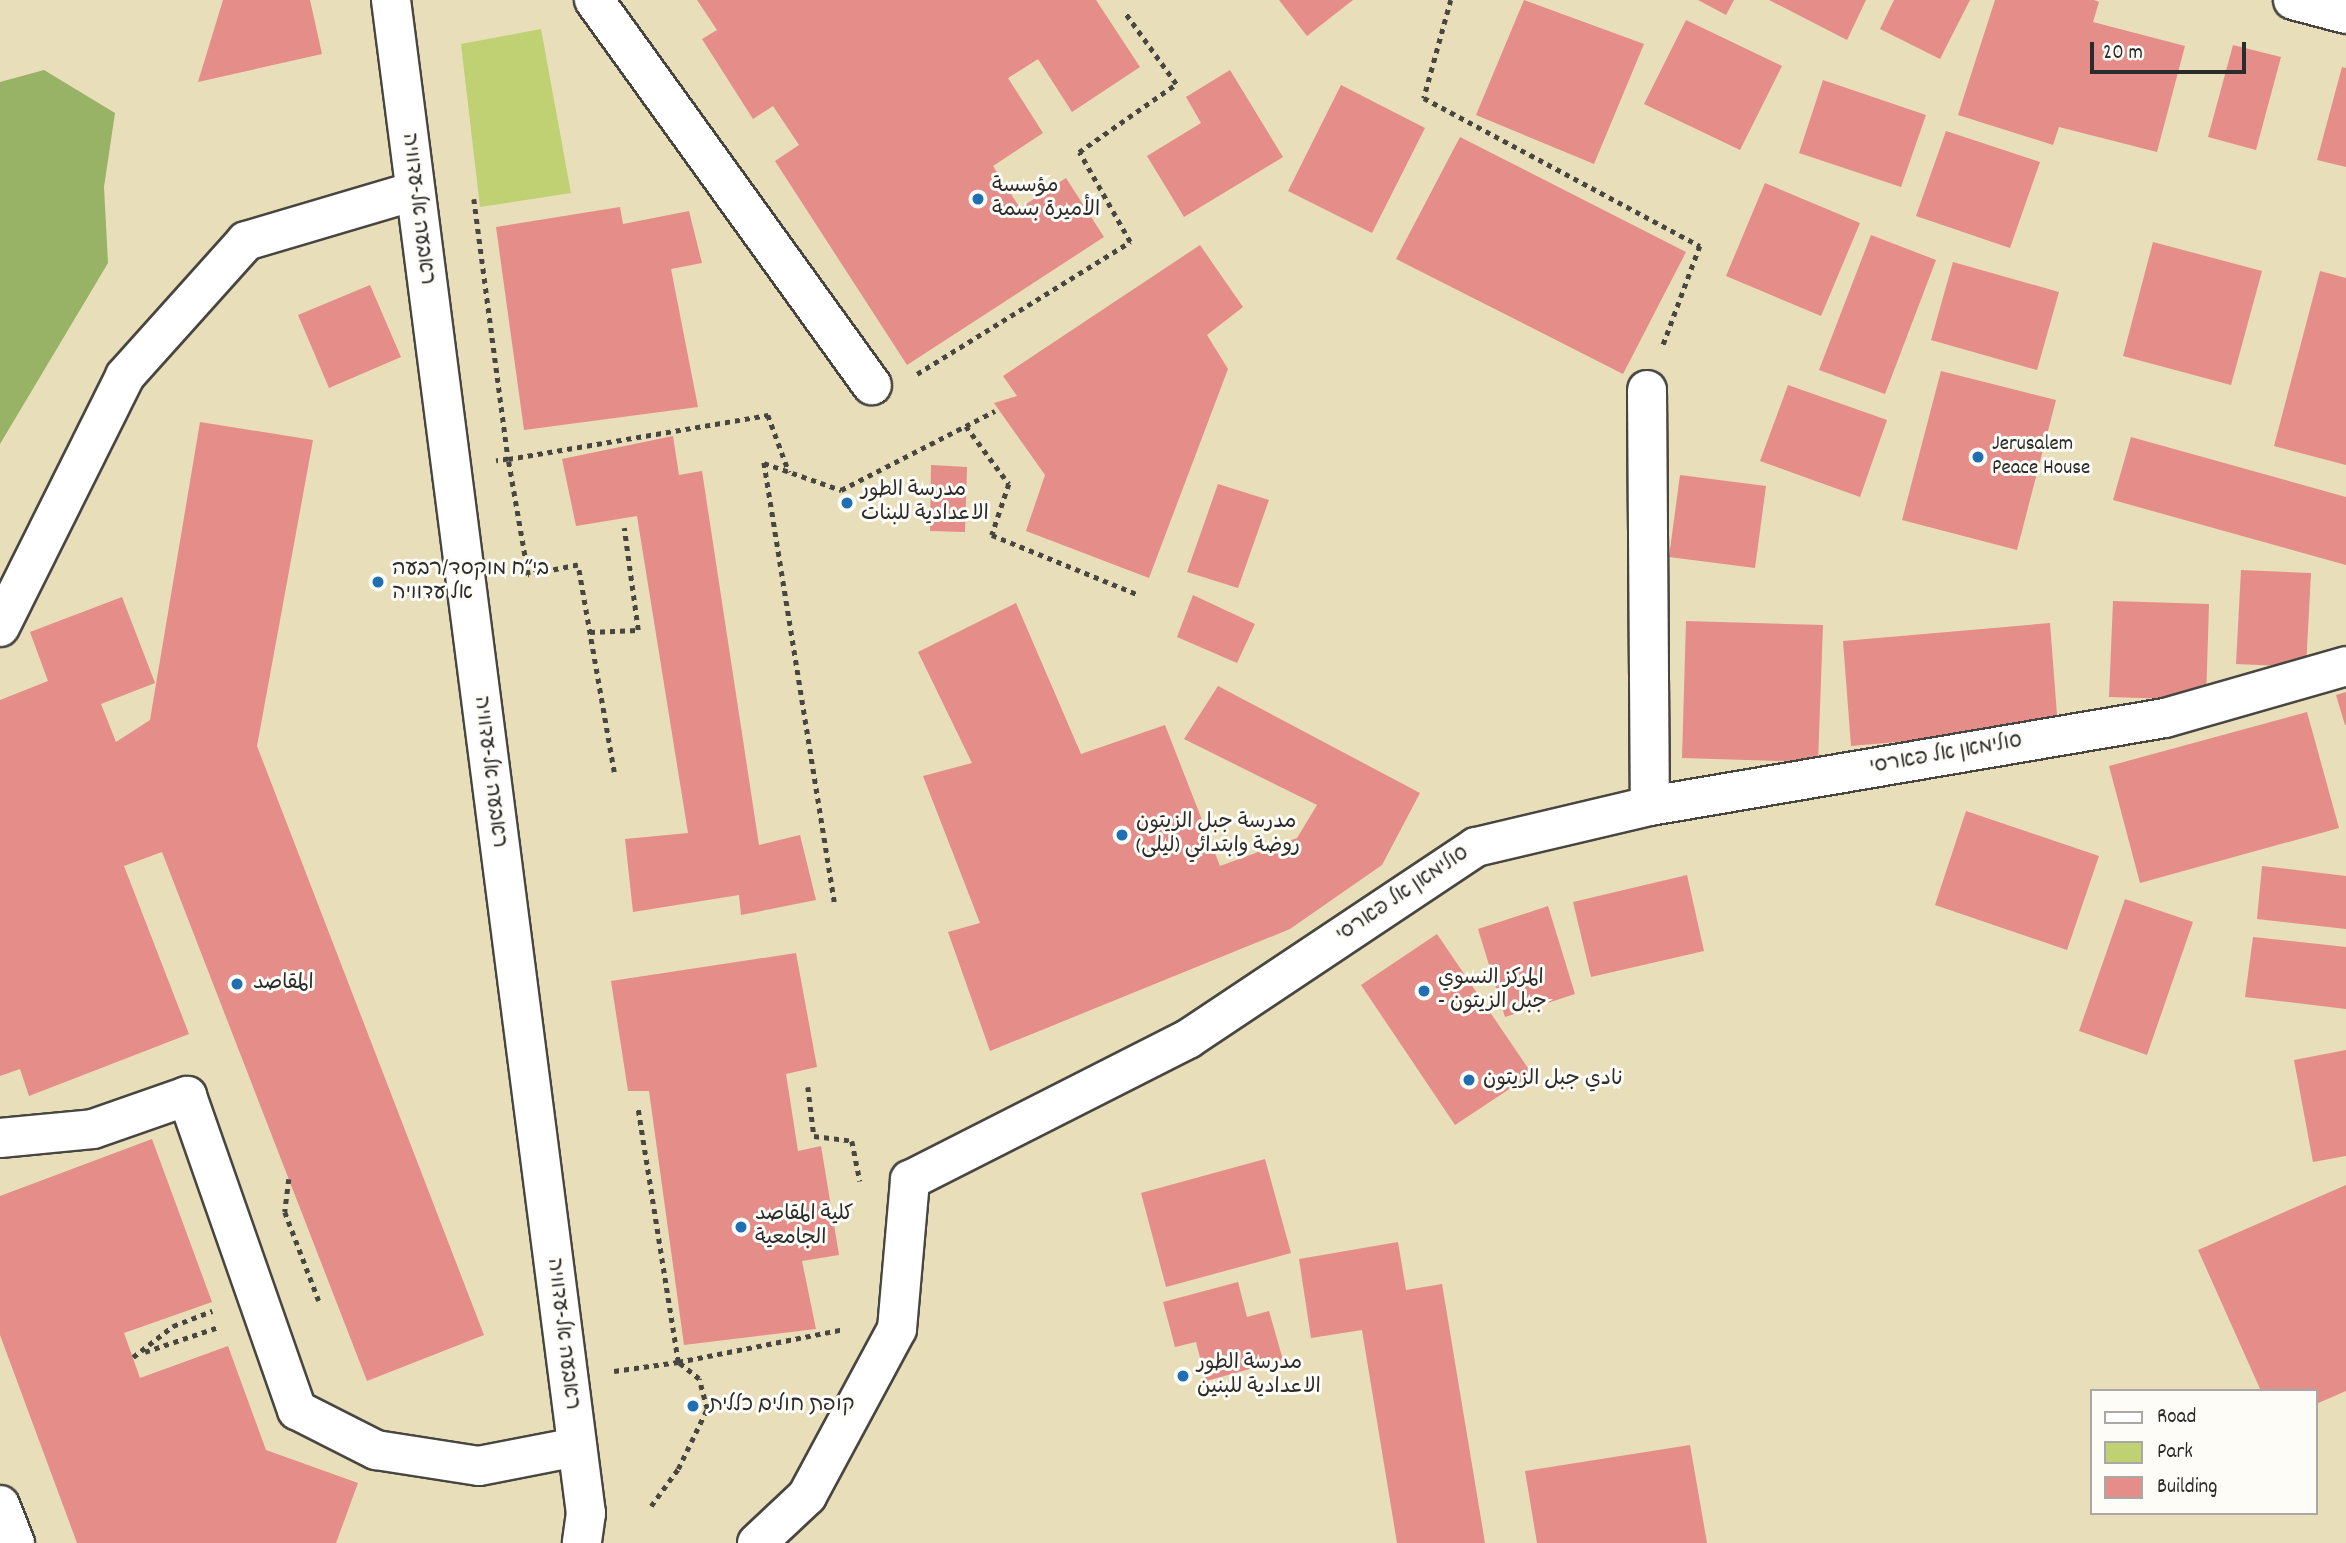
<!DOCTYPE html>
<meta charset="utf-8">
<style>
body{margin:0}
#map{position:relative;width:2346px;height:1543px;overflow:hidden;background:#e8deba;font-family:Dekko,"Playpen Sans Arabic","Playpen Sans Hebrew",sans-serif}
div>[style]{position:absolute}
.green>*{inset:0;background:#c0d173}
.forest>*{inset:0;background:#98b365}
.building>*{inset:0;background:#e58d88}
.path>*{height:4.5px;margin-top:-2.25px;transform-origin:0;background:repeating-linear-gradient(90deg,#474640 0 5px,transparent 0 10px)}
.roads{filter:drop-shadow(2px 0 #474640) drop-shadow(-2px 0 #474640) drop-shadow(0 2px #474640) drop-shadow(0 -2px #474640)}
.minor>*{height:38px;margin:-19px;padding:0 19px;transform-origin:19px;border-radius:19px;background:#fff}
.dots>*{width:19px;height:19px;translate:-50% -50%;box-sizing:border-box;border:4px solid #fdfcf7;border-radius:50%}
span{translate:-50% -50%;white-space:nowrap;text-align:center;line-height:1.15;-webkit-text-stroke:6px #fdfcf7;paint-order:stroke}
.poi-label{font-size:21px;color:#2b2b2b}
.left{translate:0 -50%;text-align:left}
.street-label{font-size:21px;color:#2b2b2b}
.legend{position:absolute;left:2090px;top:1389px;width:228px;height:126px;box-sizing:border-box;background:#fdfcf7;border:2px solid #a9a8a5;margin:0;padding:9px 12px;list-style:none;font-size:21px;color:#2b2b2b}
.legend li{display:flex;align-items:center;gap:14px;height:35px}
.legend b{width:35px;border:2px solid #a9a8a5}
.scale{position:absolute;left:2090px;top:42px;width:156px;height:32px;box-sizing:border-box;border:4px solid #2b2b2b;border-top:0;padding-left:9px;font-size:21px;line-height:24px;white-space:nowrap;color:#2b2b2b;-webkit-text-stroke:5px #fdfcf7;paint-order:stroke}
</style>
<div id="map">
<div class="green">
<div style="clip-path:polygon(541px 29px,571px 193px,480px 207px,461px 44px)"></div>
</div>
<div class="forest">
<div style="clip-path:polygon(44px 70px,115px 113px,104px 187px,108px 263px,0 444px,0 82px)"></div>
</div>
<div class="building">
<div style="clip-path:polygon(223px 0,310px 0,322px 54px,198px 82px)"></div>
<div style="clip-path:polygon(697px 0,1096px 0,1140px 67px,1072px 112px,1038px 59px,1008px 78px,1043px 133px,993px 166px,1020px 208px,1066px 178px,1104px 237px,907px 365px,775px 161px,799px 145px,773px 106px,753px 119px,702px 39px,717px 30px)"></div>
<div style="clip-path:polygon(1279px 0,1353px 0,1307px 36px)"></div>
<div style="clip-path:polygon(1524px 0,1644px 44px,1594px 164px,1476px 115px)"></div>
<div style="clip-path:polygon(1698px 0,1734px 0,1726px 15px)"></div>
<div style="clip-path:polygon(1769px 0,1866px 0,1847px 40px)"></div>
<div style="clip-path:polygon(1894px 0,1970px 0,1940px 59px,1880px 29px)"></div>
<div style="clip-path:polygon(1995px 0,2094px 0,2099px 2px,2093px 22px,2185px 46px,2157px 152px,2059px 127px,2053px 145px,1958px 115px)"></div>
<div style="clip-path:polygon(1686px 20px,1782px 66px,1740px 150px,1644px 104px)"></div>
<div style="clip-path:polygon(2233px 45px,2281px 57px,2256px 150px,2208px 137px)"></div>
<div style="clip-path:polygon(2342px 67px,2346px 68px,2346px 167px,2317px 160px)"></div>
<div style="clip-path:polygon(1230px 70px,1283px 157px,1184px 217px,1147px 156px,1201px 123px,1186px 97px)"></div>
<div style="clip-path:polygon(1823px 80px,1926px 115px,1901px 187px,1799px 153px)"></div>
<div style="clip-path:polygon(1341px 85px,1425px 128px,1372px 233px,1288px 191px)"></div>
<div style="clip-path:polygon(1946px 131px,2040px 162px,2010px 248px,1916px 216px)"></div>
<div style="clip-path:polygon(1460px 137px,1686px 252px,1623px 374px,1396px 259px)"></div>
<div style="clip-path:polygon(1765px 183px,1860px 223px,1821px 316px,1726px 276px)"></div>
<div style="clip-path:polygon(620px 207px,623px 224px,689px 211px,702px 263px,671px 269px,698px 407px,524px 430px,496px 227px)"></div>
<div style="clip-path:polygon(1871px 235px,1936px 260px,1885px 394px,1819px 370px)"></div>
<div style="clip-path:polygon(2153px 242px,2262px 271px,2231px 385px,2123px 356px)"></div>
<div style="clip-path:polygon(1200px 245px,1243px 307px,1207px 335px,1228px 369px,1149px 578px,1026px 531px,1045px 475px,994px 403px,1017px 396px,1003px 376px)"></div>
<div style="clip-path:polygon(1953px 262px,2059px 292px,2037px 370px,1931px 340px)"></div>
<div style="clip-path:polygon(2320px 271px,2346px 278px,2346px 465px,2274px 446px)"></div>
<div style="clip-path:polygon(370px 285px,401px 357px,329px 388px,298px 315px)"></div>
<div style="clip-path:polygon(1941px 371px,2056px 400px,2017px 550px,1902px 520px)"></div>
<div style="clip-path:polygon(1788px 385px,1887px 420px,1860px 497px,1760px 461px)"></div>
<div style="clip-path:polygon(200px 422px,313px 440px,257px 746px,484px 1335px,367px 1381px,162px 852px,124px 866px,189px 1034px,29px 1096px,20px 1069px,0 1076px,0 700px,48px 681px,30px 632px,122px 597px,155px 683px,101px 704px,116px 742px,150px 720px)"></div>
<div style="clip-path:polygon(673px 436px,679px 475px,702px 471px,759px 845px,800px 835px,816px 900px,741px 915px,739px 895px,633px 912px,625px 839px,688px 833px,637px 516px,576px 526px,562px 459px)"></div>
<div style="clip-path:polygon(2131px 437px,2346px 497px,2346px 565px,2113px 500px)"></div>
<div style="clip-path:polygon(931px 465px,967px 467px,965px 532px,930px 531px)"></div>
<div style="clip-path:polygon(1680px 475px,1766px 486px,1755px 568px,1669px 557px)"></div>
<div style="clip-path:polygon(1218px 484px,1269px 500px,1238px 588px,1187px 572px)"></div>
<div style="clip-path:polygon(2241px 570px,2311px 573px,2306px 667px,2236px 664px)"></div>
<div style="clip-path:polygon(1193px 595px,1255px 624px,1237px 663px,1177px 637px)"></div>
<div style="clip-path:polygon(2113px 601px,2209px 604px,2206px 700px,2109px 697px)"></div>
<div style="clip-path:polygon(1016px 603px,1081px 754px,1165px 725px,1220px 866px,1297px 838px,1317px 805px,1184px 739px,1218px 686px,1420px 793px,1382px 865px,1290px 929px,990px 1051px,948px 932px,980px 923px,923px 776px,972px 763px,918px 652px)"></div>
<div style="clip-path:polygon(1686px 621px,1823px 625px,1818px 762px,1682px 758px)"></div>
<div style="clip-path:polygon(2050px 623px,2058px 728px,1851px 746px,1843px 641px)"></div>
<div style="clip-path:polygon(2346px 692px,2346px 725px,2345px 725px,2336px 695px)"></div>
<div style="clip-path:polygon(2307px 712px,2339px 828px,2140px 883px,2109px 766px)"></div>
<div style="clip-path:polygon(1966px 811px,2099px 856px,2067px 950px,1935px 905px)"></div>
<div style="clip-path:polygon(2262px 866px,2346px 876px,2346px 929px,2257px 919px)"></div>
<div style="clip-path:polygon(1687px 875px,1704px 951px,1591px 977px,1573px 902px)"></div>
<div style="clip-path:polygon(2125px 899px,2193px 922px,2147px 1055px,2079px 1031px)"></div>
<div style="clip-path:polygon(1548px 906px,1575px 994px,1505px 1017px,1478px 929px)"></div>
<div style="clip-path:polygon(1437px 934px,1532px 1074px,1455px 1125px,1361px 985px)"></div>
<div style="clip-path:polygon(2253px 937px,2346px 947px,2346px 1009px,2245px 997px)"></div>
<div style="clip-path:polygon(796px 953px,817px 1067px,786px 1074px,798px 1151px,821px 1146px,839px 1255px,802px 1261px,816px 1329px,684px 1345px,649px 1091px,628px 1091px,611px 981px)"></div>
<div style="clip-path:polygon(2346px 1050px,2346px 1156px,2313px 1162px,2294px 1060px)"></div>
<div style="clip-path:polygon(152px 1139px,212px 1302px,124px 1333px,140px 1378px,228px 1346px,266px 1450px,358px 1483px,336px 1543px,77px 1543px,0 1335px,0 1196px)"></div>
<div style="clip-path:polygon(1265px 1159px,1291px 1253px,1166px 1287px,1141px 1193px)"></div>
<div style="clip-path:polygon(2346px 1185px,2346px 1391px,2316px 1404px,2316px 1391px,2261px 1391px,2198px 1250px)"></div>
<div style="clip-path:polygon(1398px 1242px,1406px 1290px,1442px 1284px,1485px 1543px,1397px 1543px,1362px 1330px,1311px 1338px,1299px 1259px)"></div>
<div style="clip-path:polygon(1238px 1282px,1247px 1317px,1269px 1311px,1283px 1360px,1206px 1381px,1196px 1342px,1175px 1347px,1163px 1302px)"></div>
<div style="clip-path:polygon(1690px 1445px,1707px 1543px,1537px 1543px,1525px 1471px)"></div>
</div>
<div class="path">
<div style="left:1451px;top:0;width:102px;rotate:105.4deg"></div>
<div style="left:1424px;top:98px;width:313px;rotate:28.2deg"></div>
<div style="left:1700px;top:246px;width:109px;rotate:110.4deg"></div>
<div style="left:474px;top:199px;width:262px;rotate:82.5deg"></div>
<div style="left:508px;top:459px;width:12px;rotate:171deg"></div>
<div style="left:917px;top:374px;width:251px;rotate:-31.8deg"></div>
<div style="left:1130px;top:242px;width:103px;rotate:-119.5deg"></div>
<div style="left:1079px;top:152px;width:118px;rotate:-35deg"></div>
<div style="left:1176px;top:84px;width:87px;rotate:-125.7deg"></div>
<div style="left:966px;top:426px;width:72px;rotate:53.4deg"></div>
<div style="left:1009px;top:484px;width:54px;rotate:108.4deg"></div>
<div style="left:992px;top:535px;width:159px;rotate:22.2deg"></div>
<div style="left:590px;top:632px;width:48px;rotate:-2.4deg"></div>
<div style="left:638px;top:630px;width:103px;rotate:-97.8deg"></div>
<div style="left:614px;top:772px;width:210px;rotate:-99.9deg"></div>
<div style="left:578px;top:565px;width:51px;rotate:168.7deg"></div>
<div style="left:528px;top:575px;width:118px;rotate:-99.8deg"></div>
<div style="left:508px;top:459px;width:264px;rotate:-9.6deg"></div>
<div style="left:768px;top:415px;width:61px;rotate:69.8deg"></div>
<div style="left:834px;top:902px;width:445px;rotate:-99.1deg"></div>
<div style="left:764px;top:463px;width:82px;rotate:19.3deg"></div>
<div style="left:841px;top:490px;width:173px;rotate:-27.2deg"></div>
<div style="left:808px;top:1087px;width:49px;rotate:83deg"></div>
<div style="left:814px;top:1136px;width:38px;rotate:7deg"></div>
<div style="left:852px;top:1141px;width:41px;rotate:78.7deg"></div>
<div style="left:289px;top:1179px;width:33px;rotate:97deg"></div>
<div style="left:285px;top:1212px;width:95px;rotate:69.1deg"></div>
<div style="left:145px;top:1352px;width:78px;rotate:-18.7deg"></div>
<div style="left:133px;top:1357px;width:51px;rotate:-37.8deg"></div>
<div style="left:173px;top:1326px;width:42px;rotate:-21deg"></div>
<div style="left:678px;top:1362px;width:169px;rotate:-11.2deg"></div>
<div style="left:614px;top:1371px;width:65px;rotate:-8deg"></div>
<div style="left:678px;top:1362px;width:256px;rotate:-99deg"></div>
<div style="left:651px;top:1506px;width:46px;rotate:-53.9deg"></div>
<div style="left:678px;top:1469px;width:67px;rotate:-64.2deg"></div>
<div style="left:707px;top:1409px;width:31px;rotate:-105deg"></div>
<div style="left:699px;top:1379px;width:26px;rotate:-141deg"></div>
</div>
<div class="roads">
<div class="minor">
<div style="left:391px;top:0;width:1526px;rotate:82.66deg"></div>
<div style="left:586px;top:1513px;width:30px;rotate:98deg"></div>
<div style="left:594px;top:0;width:475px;rotate:54.2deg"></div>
<div style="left:2293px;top:0;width:55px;rotate:14.8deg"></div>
<div style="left:1647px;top:390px;width:416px;rotate:89.6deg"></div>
<div style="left:0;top:627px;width:280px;rotate:-63.5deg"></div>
<div style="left:125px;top:376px;width:181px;rotate:-48.1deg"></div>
<div style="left:246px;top:241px;width:176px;rotate:-16.5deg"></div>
<div style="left:0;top:1138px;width:93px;rotate:-5.5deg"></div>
<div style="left:93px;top:1129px;width:100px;rotate:-19.3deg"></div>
<div style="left:187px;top:1096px;width:333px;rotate:70.7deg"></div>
<div style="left:297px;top:1410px;width:89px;rotate:26.9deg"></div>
<div style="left:376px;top:1450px;width:104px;rotate:8.8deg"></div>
<div style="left:479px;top:1466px;width:100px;rotate:-11deg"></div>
<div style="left:0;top:1505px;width:41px;rotate:68.5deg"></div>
<div style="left:757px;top:1543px;width:69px;rotate:-43.2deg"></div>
<div style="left:807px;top:1496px;width:190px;rotate:-61.7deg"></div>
<div style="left:897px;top:1329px;width:150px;rotate:-85deg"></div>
<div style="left:910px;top:1180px;width:312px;rotate:-26.9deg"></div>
<div style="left:1188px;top:1039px;width:346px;rotate:-33.7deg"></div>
<div style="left:1476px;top:847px;width:179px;rotate:-13.3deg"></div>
<div style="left:1650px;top:806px;width:522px;rotate:-9.7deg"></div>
<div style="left:2165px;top:718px;width:188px;rotate:-16deg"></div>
</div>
</div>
<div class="dots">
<div style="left:978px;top:199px;background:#1f6fb2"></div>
<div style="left:1978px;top:457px;background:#1f6fb2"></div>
<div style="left:847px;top:503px;background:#1f6fb2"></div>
<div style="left:378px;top:582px;background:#1f6fb2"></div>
<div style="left:1122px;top:835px;background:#1f6fb2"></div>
<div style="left:237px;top:984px;background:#1f6fb2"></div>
<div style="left:1424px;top:991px;background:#1f6fb2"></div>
<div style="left:1469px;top:1080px;background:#1f6fb2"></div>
<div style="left:741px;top:1227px;background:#1f6fb2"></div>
<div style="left:1183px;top:1376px;background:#1f6fb2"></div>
<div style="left:693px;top:1406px;background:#1f6fb2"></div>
</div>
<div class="poi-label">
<span class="left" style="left:992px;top:199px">مؤسسة<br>الأميرة بسمة</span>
<span class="left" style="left:1992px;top:457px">Jerusalem<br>Peace House</span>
<span class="left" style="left:861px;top:503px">مدرسة الطور<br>الاعدادية للبنات</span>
<span class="left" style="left:392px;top:582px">בי״ח מוקסד/רבעה<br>אל עדוויה</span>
<span class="left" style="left:1136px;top:835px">مدرسة جبل الزيتون<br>(ليلى) روضة وابتدائي</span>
<span class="left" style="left:1438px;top:991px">المركز النسوي<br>- جبل الزيتون</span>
<span class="left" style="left:253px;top:984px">المقاصد</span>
<span class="left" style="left:1483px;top:1080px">نادي جبل الزيتون</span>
<span class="left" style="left:755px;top:1227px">كلية المقاصد<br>الجامعية</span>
<span class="left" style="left:1197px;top:1376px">مدرسة الطور<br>الاعدادية للبنين</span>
<span class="left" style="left:709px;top:1406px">קופת חולים כללית</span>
</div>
<div class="street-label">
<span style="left:417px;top:209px;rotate:83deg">ראבעה אל-עדוויה</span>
<span style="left:1946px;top:755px;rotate:-10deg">סולימאן אל פארסי</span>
<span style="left:489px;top:772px;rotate:83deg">ראבעה אל-עדוויה</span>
<span style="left:1403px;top:895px;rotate:-34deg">סולימאן אל פארסי</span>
<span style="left:562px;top:1334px;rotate:83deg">ראבעה אל-עדוויה</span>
</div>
<ul class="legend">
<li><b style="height:9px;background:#fff"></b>Road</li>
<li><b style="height:19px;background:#c0d173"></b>Park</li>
<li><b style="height:19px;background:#e58d88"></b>Building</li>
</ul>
<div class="scale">20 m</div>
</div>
